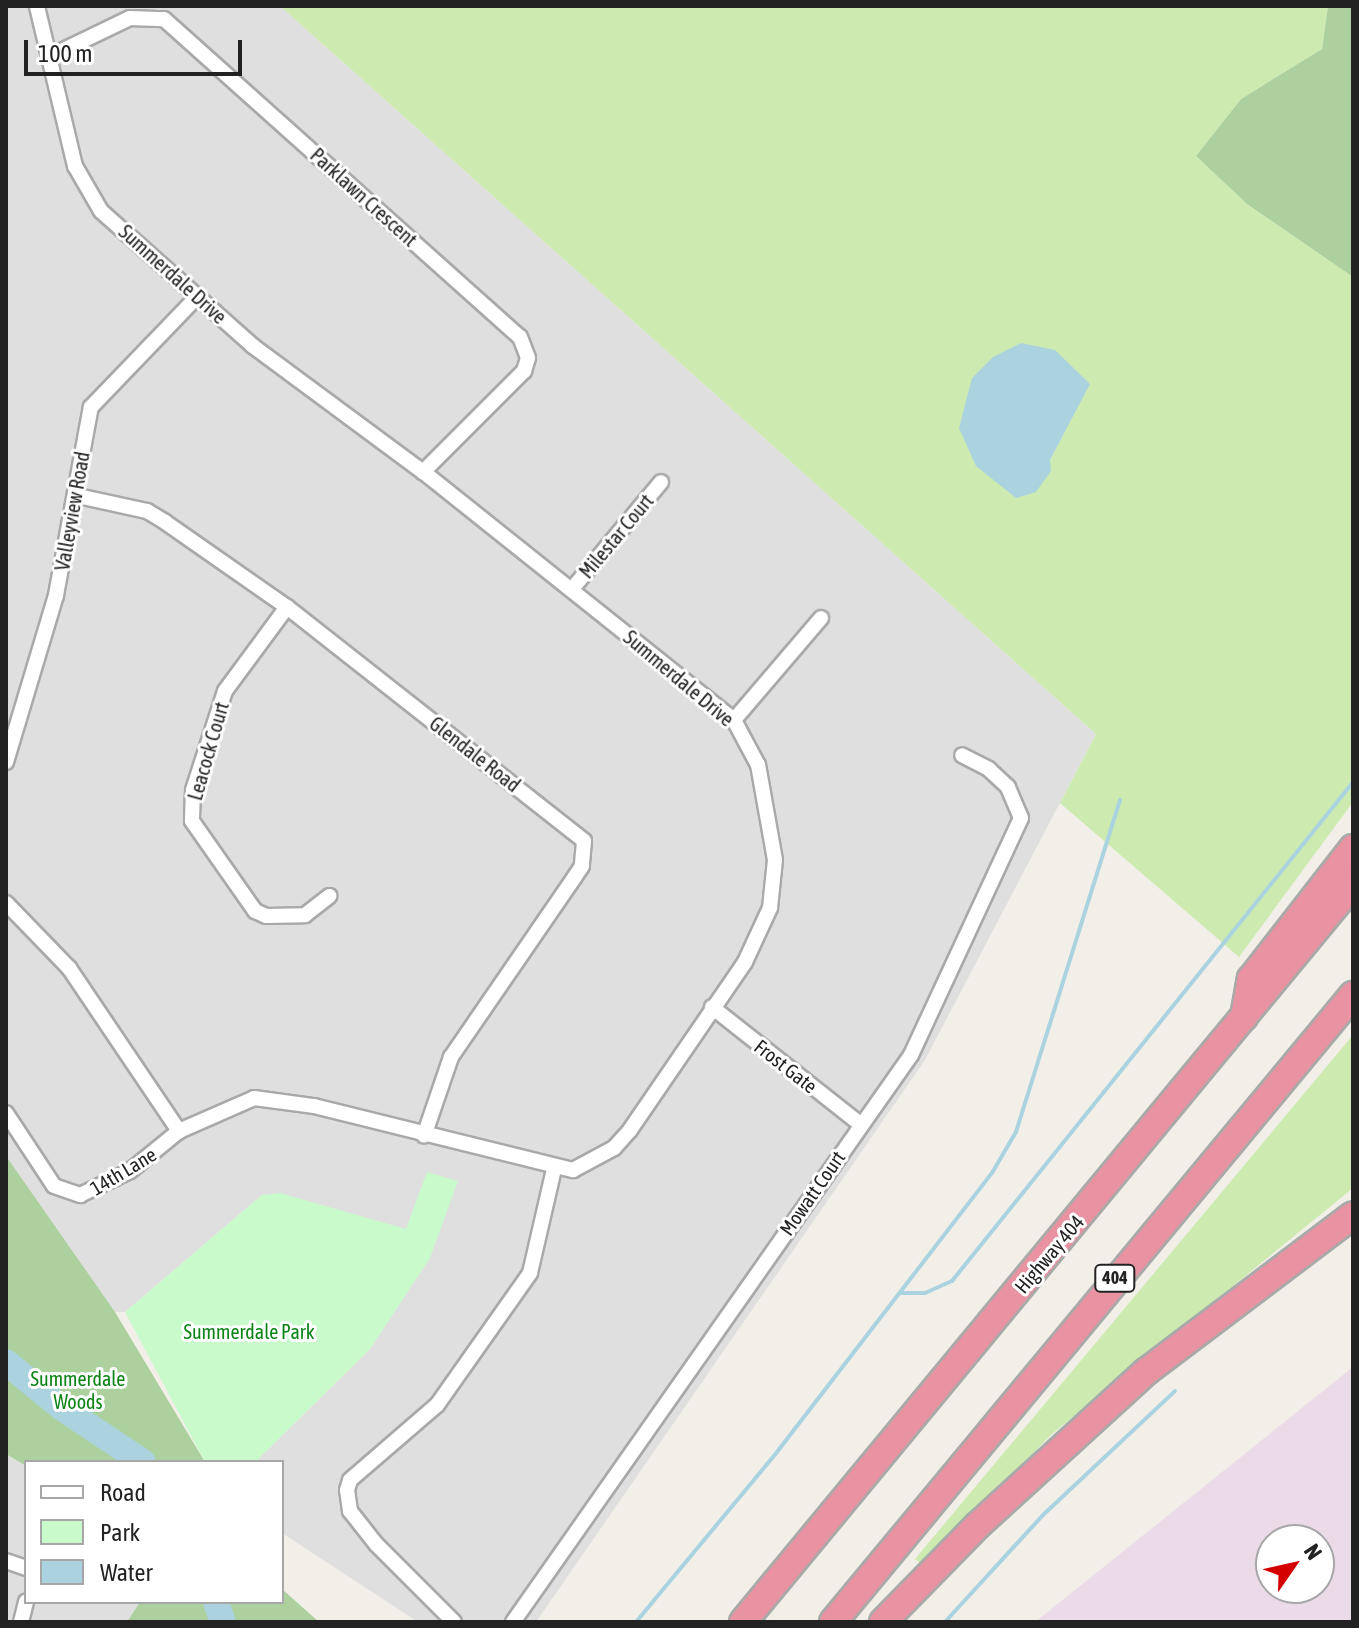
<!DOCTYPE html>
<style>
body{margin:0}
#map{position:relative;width:1359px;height:1628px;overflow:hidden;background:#f2efe9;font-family:"Asap Condensed",sans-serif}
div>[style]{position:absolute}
.residential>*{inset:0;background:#e0dfdf}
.industrial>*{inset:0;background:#ebdbe8}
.grass>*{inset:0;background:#cdebb0}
.forest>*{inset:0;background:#add19e}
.park>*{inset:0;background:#c8facc}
.water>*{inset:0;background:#aad3df}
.stream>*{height:4px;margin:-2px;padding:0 2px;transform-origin:2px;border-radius:2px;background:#aad3df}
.river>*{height:26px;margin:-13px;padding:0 13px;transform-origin:13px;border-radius:13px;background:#aad3df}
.roads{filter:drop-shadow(2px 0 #a9a9a9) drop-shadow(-2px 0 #a9a9a9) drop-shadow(0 2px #a9a9a9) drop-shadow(0 -2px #a9a9a9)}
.minor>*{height:14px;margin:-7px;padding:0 7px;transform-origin:7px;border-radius:7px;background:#fff}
.motorway>*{height:26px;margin:-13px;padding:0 13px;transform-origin:13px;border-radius:13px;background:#e892a2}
span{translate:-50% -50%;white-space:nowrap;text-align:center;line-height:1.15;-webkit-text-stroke:6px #fff;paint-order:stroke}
.shield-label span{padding:2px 6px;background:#fff;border:2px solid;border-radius:6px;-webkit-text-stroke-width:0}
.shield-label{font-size:18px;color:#222;font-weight:700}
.street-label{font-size:20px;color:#222}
.park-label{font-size:20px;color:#0c8416}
.frame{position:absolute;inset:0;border:8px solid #222;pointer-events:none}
.legend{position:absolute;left:24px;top:1460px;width:260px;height:144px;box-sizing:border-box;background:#fff;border:2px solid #a7a7a7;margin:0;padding:10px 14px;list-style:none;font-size:24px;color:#222}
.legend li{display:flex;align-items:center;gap:16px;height:40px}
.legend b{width:40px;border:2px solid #a7a7a7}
.north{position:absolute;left:1255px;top:1524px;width:80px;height:80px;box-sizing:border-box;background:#fff;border:2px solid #a7a7a7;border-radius:50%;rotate:56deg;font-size:22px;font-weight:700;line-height:32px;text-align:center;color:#222}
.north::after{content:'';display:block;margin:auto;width:28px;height:36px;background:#d40000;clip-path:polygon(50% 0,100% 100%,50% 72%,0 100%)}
.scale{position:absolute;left:24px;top:40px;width:218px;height:36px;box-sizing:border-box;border:4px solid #222;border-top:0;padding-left:10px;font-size:24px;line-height:28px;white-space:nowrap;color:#222;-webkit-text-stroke:6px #fff;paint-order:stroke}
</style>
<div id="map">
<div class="residential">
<div style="clip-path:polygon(6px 6px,280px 6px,1096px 734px,925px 1060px,536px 1622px,418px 1622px,282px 1533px,282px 1462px,255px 1462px,370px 1349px,429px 1258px,407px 1230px,262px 1195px,125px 1312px,115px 1312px,6px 1402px)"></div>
<div style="clip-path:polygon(6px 1454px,26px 1466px,26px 1602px,140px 1602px,127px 1622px,6px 1622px)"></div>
</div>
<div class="industrial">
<div style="clip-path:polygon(evenodd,1353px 1367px,1353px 1622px,1035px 1622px,1353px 1367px,1271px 1540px,1319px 1540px,1319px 1588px,1271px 1588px,1271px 1540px)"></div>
</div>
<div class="grass">
<div style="clip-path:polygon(evenodd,280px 6px,1328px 6px,1322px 49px,1241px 99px,1196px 156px,1247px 204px,1353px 277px,1353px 802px,1239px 957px,1060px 803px,1096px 734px,280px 6px,1090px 383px,1050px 460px,976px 467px,1090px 383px)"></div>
<div style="clip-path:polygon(1353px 1035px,1353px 1188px,1052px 1434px,923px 1565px,915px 1559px)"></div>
</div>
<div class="forest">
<div style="clip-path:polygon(1328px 6px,1353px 6px,1353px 277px,1247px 204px,1196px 156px,1241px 99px,1322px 49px)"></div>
<div style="clip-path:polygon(6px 1156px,115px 1312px,205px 1462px,26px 1466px,6px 1454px)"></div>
<div style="clip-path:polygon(282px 1589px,319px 1622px,127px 1622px,140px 1602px,282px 1602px)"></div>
</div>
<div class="park">
<div style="clip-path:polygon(427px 1172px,458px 1181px,430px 1258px,370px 1349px,255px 1462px,205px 1462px,125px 1312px,262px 1195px,280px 1193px,406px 1229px)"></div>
</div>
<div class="water">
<div style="clip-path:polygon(1021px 343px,1055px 350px,1090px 384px,1050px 460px,1051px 471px,1036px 492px,1016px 498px,976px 466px,959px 428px,972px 378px,993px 357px)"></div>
</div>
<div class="stream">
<div style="left:900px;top:1293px;width:25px"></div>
<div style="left:925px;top:1293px;width:30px;rotate:-24deg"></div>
<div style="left:952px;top:1281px;width:640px;rotate:-51.21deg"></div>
<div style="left:636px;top:1622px;width:221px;rotate:-50.3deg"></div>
<div style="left:777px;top:1452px;width:352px;rotate:-52.4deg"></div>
<div style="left:992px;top:1173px;width:48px;rotate:-59.7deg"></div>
<div style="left:1016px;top:1132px;width:348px;rotate:-72.6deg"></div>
<div style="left:945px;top:1622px;width:145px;rotate:-47.5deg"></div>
<div style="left:1043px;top:1515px;width:181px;rotate:-43.2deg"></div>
</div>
<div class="river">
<div style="left:6px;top:1362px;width:72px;rotate:39.4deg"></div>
<div style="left:62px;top:1408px;width:97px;rotate:33.7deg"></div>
<div style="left:216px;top:1602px;width:21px;rotate:71deg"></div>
</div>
<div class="roads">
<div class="minor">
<div style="left:53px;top:55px;width:85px;rotate:-25.7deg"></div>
<div style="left:130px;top:18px;width:34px;rotate:2deg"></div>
<div style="left:164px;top:19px;width:477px;rotate:41.8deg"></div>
<div style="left:520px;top:337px;width:22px;rotate:69deg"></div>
<div style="left:528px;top:358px;width:14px;rotate:107deg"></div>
<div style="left:524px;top:371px;width:143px;rotate:135deg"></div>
<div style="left:78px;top:496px;width:71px;rotate:12.3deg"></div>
<div style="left:147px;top:511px;width:21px;rotate:31deg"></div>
<div style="left:165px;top:522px;width:149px;rotate:34.9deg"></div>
<div style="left:287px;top:607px;width:378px;rotate:38.2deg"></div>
<div style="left:584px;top:841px;width:25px;rotate:95deg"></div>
<div style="left:582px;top:866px;width:14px;rotate:124deg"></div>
<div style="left:574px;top:878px;width:217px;rotate:124.5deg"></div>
<div style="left:451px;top:1057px;width:83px;rotate:108.9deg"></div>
<div style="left:572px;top:589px;width:139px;rotate:-50.2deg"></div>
<div style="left:287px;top:607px;width:104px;rotate:126.4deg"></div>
<div style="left:225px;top:691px;width:104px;rotate:107.9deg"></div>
<div style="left:193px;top:790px;width:31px;rotate:92deg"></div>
<div style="left:192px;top:821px;width:110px;rotate:55deg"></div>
<div style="left:255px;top:911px;width:12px;rotate:24deg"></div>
<div style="left:266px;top:916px;width:39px;rotate:-1deg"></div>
<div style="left:305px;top:915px;width:31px;rotate:-38deg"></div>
<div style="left:734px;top:720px;width:134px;rotate:-49.5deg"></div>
<div style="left:6px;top:762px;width:174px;rotate:-73.3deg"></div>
<div style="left:56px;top:595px;width:191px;rotate:-79.5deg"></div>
<div style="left:91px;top:407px;width:154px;rotate:-46.1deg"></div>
<div style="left:6px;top:903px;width:91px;rotate:45.9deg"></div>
<div style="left:69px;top:968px;width:197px;rotate:56deg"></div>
<div style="left:712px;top:1007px;width:189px;rotate:38.3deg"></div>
<div style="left:6px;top:1113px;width:87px;rotate:56.7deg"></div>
<div style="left:54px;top:1186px;width:28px;rotate:19deg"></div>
<div style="left:80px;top:1195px;width:55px;rotate:-25.6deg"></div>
<div style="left:130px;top:1171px;width:63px;rotate:-39.2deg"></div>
<div style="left:179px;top:1131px;width:82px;rotate:-23.7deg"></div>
<div style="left:254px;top:1098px;width:61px;rotate:7.6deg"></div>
<div style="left:314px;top:1106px;width:267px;rotate:13.9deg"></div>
<div style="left:573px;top:1170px;width:47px;rotate:-28.2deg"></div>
<div style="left:614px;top:1148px;width:24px;rotate:-48deg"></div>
<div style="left:630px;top:1130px;width:204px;rotate:-55.6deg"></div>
<div style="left:745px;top:962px;width:60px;rotate:-65.2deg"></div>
<div style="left:770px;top:908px;width:48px;rotate:-84.1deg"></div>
<div style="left:775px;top:860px;width:97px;rotate:-100.1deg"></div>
<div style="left:758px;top:765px;width:51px;rotate:-118.1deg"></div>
<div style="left:734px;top:720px;width:398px;rotate:-141.4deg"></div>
<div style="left:423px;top:472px;width:212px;rotate:-143.5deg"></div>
<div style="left:253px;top:346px;width:203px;rotate:-138.4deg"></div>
<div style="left:101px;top:211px;width:52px;rotate:-120deg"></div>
<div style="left:75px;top:166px;width:164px;rotate:-103.4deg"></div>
<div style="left:6px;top:1561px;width:21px;rotate:19deg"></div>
<div style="left:21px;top:1622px;width:21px;rotate:-76deg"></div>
<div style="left:454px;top:1622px;width:110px;rotate:-135deg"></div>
<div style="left:376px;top:1544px;width:42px;rotate:-128.2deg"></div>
<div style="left:350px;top:1511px;width:21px;rotate:-98deg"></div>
<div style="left:347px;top:1490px;width:10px;rotate:-73deg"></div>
<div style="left:350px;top:1480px;width:115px;rotate:-40.8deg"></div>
<div style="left:437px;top:1405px;width:161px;rotate:-54.8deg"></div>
<div style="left:530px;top:1273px;width:107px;rotate:-77deg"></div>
<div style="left:513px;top:1622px;width:693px;rotate:-54.93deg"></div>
<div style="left:911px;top:1055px;width:261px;rotate:-65.1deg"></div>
<div style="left:1021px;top:818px;width:34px;rotate:-113deg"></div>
<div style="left:1008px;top:787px;width:26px;rotate:-137deg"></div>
<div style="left:989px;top:769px;width:30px;rotate:-153deg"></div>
</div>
<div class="motorway">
<div style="left:1244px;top:1017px;width:39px;rotate:-80deg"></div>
<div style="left:1251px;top:979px;width:166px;rotate:-52.1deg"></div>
<div style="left:743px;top:1622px;width:957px;rotate:-50.42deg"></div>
<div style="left:833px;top:1622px;width:815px;rotate:-50.33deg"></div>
<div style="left:883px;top:1622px;width:134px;rotate:-45.6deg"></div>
<div style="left:977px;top:1526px;width:230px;rotate:-42.4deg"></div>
<div style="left:1147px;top:1371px;width:258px;rotate:-37.1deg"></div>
</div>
</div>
<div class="shield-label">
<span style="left:1115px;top:1278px">404</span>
</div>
<div class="street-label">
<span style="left:364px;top:197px;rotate:42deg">Parklawn Crescent</span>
<span style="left:173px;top:274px;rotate:42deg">Summerdale Drive</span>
<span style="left:72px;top:511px;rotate:-80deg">Valleyview Road</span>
<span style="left:616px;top:536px;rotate:-50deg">Milestar Court</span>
<span style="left:679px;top:678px;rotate:40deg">Summerdale Drive</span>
<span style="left:208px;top:751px;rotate:-74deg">Leacock Court</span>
<span style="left:475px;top:754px;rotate:38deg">Glendale Road</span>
<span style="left:786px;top:1066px;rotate:38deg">Frost Gate</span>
<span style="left:123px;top:1171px;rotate:-31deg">14th Lane</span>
<span style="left:812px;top:1193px;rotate:-55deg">Mowatt Court</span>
<span style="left:1049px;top:1254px;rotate:-50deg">Highway 404</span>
</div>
<div class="park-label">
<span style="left:249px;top:1331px">Summerdale Park</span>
<span style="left:78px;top:1390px">Summerdale<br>Woods</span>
</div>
<div class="frame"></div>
<ul class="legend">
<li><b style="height:10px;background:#fff"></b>Road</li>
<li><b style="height:22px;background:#c8facc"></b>Park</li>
<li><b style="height:22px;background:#aad3df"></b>Water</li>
</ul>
<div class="north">N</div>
<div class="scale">100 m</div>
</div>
